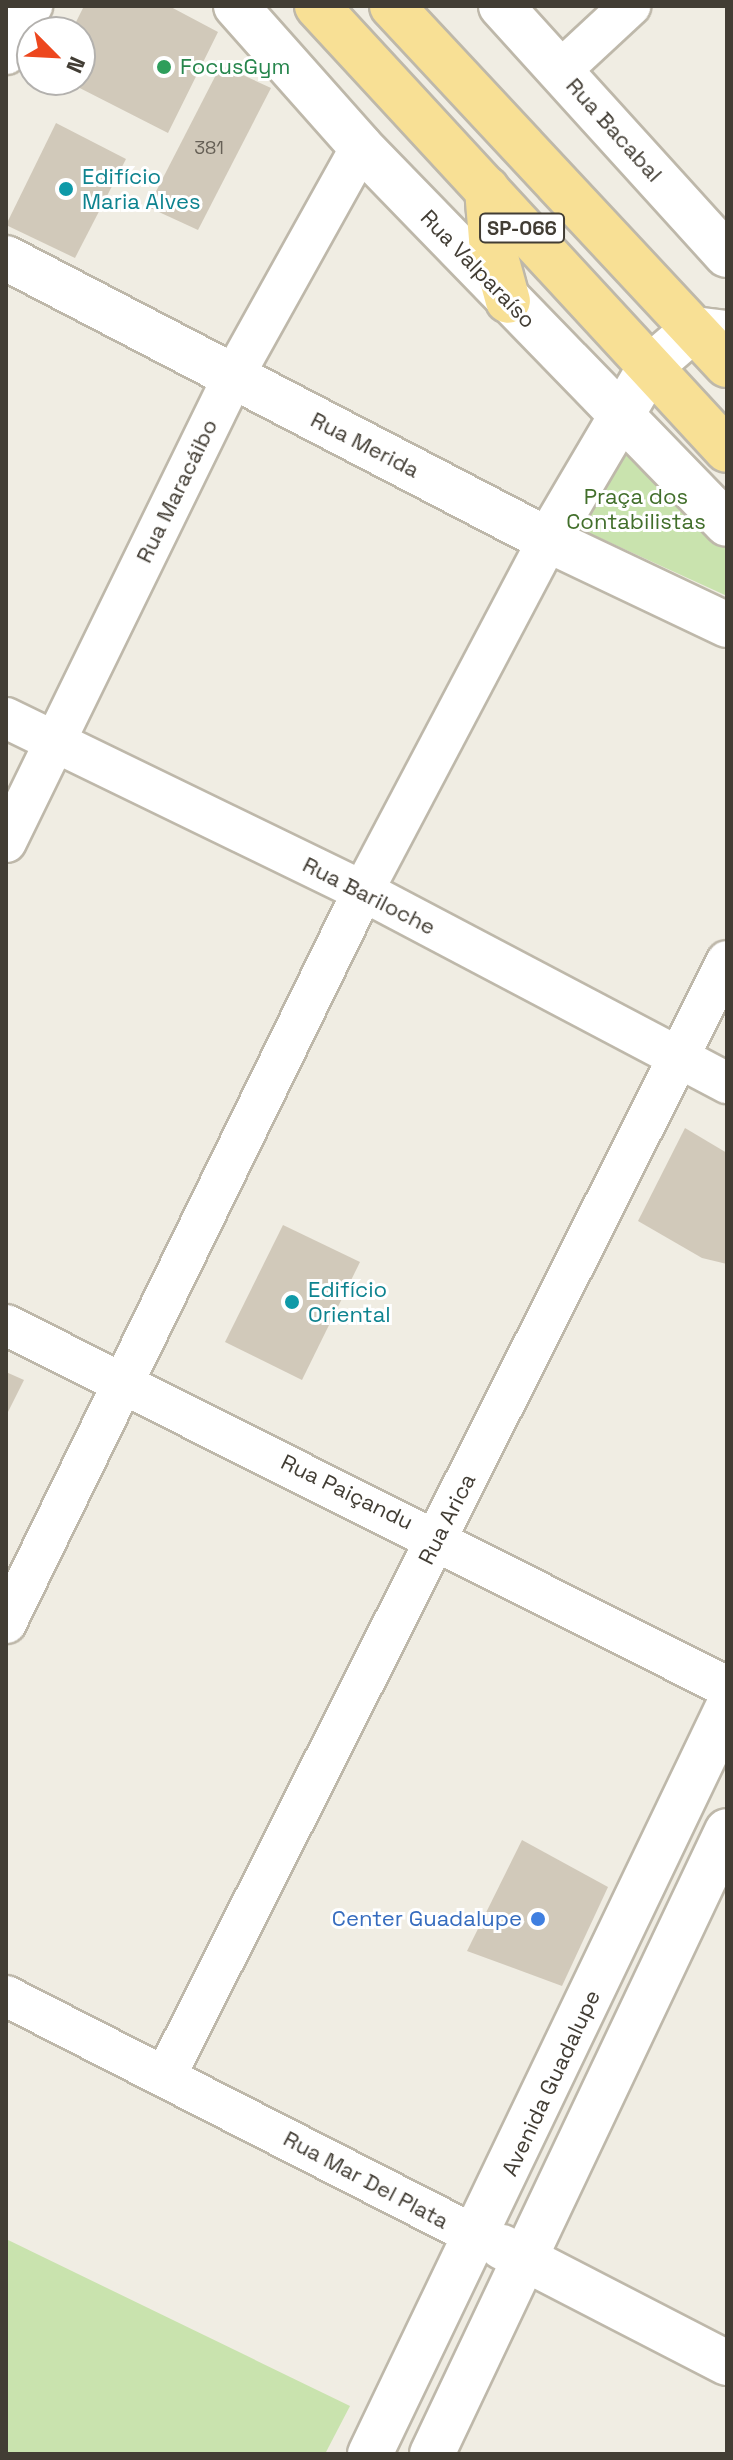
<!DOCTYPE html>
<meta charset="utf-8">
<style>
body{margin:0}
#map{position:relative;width:733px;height:2460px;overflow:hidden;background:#f0ede3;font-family:"Space Grotesk",sans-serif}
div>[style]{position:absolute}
.green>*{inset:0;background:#c9e3ae}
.building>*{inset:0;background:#d1c9ba}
.roads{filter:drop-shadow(2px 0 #beb8aa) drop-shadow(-2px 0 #beb8aa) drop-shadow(0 2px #beb8aa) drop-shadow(0 -2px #beb8aa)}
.minor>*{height:40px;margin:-20px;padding:0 20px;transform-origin:20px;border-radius:20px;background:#fff}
.tertiary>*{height:44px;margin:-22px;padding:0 22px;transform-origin:22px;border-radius:22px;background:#fff}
.primary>*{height:44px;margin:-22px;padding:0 22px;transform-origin:22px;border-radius:22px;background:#f8e095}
.dots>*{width:22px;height:22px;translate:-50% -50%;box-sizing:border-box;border:4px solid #fff;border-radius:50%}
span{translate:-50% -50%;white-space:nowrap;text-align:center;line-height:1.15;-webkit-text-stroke:6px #fff;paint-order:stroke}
.number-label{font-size:18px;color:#666056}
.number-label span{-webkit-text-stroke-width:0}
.shield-label span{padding:2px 6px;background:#fff;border:2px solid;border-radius:6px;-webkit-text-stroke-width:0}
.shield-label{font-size:20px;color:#423d34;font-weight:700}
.leisure-label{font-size:22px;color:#27864d}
.left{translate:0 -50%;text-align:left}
.street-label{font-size:22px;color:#423d34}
.culture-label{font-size:22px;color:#0d838f}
.park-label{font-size:22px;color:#426f2b}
.shop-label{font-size:22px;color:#366cbe}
.right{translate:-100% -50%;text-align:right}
.frame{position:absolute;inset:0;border:8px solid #423d34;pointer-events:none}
.north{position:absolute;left:16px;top:16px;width:80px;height:80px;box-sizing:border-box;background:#fff;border:2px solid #b3b1ae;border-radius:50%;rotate:114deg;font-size:22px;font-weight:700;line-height:32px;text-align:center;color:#423d34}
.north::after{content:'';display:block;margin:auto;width:28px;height:36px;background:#ed471e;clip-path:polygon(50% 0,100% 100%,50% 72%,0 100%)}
</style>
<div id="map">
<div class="green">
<div style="clip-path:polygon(627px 438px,727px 543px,727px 596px,578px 528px)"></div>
<div style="clip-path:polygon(6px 2239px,350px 2406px,325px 2454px,6px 2454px)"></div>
</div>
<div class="building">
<div style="clip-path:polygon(84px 6px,169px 6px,218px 32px,168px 133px,64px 80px,80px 80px,80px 32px,71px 32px)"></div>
<div style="clip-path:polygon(221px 65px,271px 88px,198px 230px,148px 207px)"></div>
<div style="clip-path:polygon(56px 123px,126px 159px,75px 258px,6px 225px)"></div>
<div style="clip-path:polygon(685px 1128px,727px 1153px,727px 1264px,702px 1258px,638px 1221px)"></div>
<div style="clip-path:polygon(283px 1225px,360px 1262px,302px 1380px,225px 1342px)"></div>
<div style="clip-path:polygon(6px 1372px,24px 1380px,6px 1416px)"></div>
<div style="clip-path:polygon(522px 1840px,608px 1887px,562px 1986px,467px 1951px)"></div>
</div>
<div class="roads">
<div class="minor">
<div style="left:6px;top:54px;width:55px;rotate:-61.6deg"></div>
<div style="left:560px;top:71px;width:96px;rotate:-42.9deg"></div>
<div style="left:6px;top:718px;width:397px;rotate:25.9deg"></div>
<div style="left:363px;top:891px;width:412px;rotate:27.8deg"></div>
<div style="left:6px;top:842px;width:517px;rotate:-63.98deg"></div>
<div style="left:233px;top:377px;width:263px;rotate:-60.9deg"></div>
<div style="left:6px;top:1325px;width:807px;rotate:26.66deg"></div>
<div style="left:6px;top:1623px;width:814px;rotate:-64deg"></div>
<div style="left:363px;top:891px;width:397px;rotate:-62.2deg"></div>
<div style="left:6px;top:1996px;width:530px;rotate:27.05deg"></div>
<div style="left:166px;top:2075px;width:1247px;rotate:-63.27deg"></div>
</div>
<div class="tertiary">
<div style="left:236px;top:6px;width:188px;rotate:48.4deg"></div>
<div style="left:361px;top:147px;width:525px;rotate:45.85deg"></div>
<div style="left:501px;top:6px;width:336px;rotate:47.8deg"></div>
<div style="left:6px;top:258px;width:611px;rotate:27.49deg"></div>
<div style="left:548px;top:540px;width:198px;rotate:25.4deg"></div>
<div style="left:548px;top:540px;width:201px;rotate:-59.5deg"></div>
<div style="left:650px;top:367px;width:58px;rotate:-40.8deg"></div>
<div style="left:694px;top:329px;width:33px;rotate:7deg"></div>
<div style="left:502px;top:2247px;width:253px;rotate:27.3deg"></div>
<div style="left:370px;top:2454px;width:826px;rotate:-64.4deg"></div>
<div style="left:432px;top:2454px;width:689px;rotate:-64.66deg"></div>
</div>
<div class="primary">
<div style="left:317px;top:6px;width:604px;rotate:47.28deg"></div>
<div style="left:392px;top:6px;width:491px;rotate:47deg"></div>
<div style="left:487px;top:189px;width:50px;rotate:85.4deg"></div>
<div style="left:491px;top:239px;width:64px;rotate:74.7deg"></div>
</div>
</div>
<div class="dots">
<div style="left:164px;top:67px;background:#2e9e5b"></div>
<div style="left:66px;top:189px;background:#0f9aa8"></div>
<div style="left:292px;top:1302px;background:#0f9aa8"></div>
<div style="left:538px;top:1919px;background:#3f7fe0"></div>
</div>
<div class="number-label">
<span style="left:209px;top:148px">381</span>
</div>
<div class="shield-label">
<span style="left:522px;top:228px">SP-066</span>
</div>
<div class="leisure-label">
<span class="left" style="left:180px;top:67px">FocusGym</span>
</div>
<div class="street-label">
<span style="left:614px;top:130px;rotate:48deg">Rua Bacabal</span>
<span style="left:478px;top:269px;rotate:46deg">Rua Valparaíso</span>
<span style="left:365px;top:445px;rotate:27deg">Rua Merida</span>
<span style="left:177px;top:491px;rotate:-64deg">Rua Maracáibo</span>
<span style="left:369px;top:896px;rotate:27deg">Rua Bariloche</span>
<span style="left:347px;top:1492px;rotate:26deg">Rua Paiçandu</span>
<span style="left:447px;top:1519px;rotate:-63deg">Rua Arica</span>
<span style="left:551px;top:2083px;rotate:-65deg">Avenida Guadalupe</span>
<span style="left:366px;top:2180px;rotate:28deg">Rua Mar Del Plata</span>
</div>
<div class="culture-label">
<span class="left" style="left:82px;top:189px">Edifício<br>Maria Alves</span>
<span class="left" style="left:308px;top:1302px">Edifício<br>Oriental</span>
</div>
<div class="park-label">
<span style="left:636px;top:509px">Praça dos<br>Contabilistas</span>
</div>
<div class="shop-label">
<span class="right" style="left:522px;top:1919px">Center Guadalupe</span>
</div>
<div class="frame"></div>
<div class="north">N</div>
</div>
